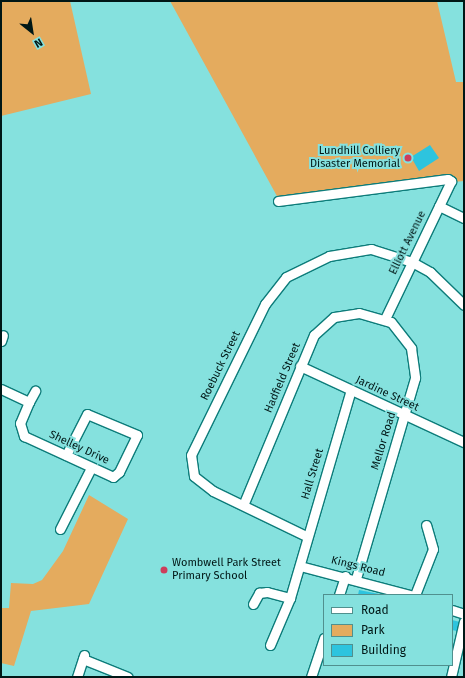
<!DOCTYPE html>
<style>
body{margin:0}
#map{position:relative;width:465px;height:678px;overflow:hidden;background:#85e1de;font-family:"Fira Sans",sans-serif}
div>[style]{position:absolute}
.green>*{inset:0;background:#e4ab5e}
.building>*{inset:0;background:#2dc4de}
.roads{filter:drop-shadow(1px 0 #0d7c7a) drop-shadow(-1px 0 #0d7c7a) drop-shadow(0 1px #0d7c7a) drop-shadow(0 -1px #0d7c7a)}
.minor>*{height:9px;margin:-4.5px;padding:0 4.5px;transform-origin:4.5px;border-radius:4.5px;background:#fff}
.dots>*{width:11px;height:11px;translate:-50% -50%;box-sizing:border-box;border:2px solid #85e1de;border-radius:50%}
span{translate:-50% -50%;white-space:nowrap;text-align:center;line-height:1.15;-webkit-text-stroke:4px #85e1de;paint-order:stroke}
.poi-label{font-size:11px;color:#001716}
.right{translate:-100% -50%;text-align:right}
.left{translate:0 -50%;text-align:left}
.street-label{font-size:11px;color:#001716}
.frame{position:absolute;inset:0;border:2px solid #001716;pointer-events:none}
.legend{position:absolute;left:323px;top:594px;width:130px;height:72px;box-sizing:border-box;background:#85e1de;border:1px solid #50908e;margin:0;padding:5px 7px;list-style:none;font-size:12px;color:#001716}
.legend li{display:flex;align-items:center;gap:8px;height:20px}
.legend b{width:20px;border:1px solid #50908e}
.north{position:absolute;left:12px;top:12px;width:40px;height:40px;-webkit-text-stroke:3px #85e1de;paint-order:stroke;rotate:150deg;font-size:11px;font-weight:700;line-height:16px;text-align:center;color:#001716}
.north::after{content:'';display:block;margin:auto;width:14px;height:18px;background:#001716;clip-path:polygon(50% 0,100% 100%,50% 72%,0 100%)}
</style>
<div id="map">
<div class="green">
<div style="clip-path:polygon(1px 1px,70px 1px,91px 94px,1px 116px)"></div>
<div style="clip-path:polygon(170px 1px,437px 1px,456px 82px,464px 82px,464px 181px,453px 182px,452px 175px,278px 198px)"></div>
<div style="clip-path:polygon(89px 495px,128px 519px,89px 604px,31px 611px,14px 666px,1px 663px,1px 608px,9px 608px,11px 583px,33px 584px,42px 580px,63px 551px)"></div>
</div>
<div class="building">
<div style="clip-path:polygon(430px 145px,439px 158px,419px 171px,411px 157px)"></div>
<div style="clip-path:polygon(359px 590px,379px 594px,379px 595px,358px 595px)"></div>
<div style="clip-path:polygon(452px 620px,460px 622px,457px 631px,452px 630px)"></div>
</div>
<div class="roads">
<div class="minor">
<div style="left:278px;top:201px;width:171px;rotate:-7.4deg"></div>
<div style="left:448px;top:179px;width:4px;rotate:34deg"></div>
<div style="left:451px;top:181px;width:153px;rotate:115.6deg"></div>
<div style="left:439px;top:206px;width:28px;rotate:26deg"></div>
<div style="left:1px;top:341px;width:6px;rotate:-72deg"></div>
<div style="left:300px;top:366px;width:181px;rotate:24.9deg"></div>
<div style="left:1px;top:389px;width:31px;rotate:25deg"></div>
<div style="left:29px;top:402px;width:23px;rotate:113deg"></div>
<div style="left:20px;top:423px;width:14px;rotate:73deg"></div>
<div style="left:24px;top:436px;width:98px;rotate:24.7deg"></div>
<div style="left:113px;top:477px;width:8px;rotate:-40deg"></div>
<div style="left:119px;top:472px;width:41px;rotate:-64.1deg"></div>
<div style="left:137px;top:435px;width:54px;rotate:-157.2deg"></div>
<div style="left:87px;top:414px;width:46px;rotate:117.1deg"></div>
<div style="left:29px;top:402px;width:13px;rotate:-61deg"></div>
<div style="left:244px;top:503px;width:182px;rotate:-67.4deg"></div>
<div style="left:314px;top:335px;width:27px;rotate:-42deg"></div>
<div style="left:334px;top:317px;width:25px;rotate:-9deg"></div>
<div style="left:359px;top:313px;width:33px;rotate:16deg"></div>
<div style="left:391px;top:322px;width:33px;rotate:52deg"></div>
<div style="left:411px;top:348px;width:30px;rotate:82deg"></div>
<div style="left:415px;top:378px;width:209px;rotate:106.4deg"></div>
<div style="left:60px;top:529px;width:68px;rotate:-63.1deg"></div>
<div style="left:306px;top:536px;width:103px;rotate:-154.2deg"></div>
<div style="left:213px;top:491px;width:24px;rotate:-142deg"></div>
<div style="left:194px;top:476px;width:21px;rotate:-98deg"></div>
<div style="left:191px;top:455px;width:168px;rotate:-63.9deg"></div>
<div style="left:265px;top:304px;width:34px;rotate:-52deg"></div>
<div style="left:286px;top:277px;width:48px;rotate:-26deg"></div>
<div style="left:329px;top:256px;width:43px;rotate:-9.5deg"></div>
<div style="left:371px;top:249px;width:43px;rotate:17.6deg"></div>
<div style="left:412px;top:262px;width:21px;rotate:29deg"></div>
<div style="left:430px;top:272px;width:47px;rotate:44.1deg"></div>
<div style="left:300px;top:566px;width:114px;rotate:14.8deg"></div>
<div style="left:339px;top:595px;width:20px;rotate:-72deg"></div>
<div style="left:415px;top:595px;width:49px;rotate:-68.6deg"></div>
<div style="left:433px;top:549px;width:25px;rotate:-106deg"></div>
<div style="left:253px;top:604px;width:13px;rotate:-61deg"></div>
<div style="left:259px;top:593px;width:8px;rotate:-7deg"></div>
<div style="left:267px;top:592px;width:24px;rotate:15deg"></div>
<div style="left:452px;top:610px;width:13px;rotate:18deg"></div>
<div style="left:270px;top:645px;width:51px;rotate:-66.9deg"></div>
<div style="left:290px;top:598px;width:217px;rotate:-73.7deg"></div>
<div style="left:83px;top:659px;width:48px;rotate:21.8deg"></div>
<div style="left:77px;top:677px;width:23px;rotate:-72deg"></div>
<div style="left:311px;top:677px;width:41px;rotate:-71.6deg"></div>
<div style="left:451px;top:677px;width:57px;rotate:-76.9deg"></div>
</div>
</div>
<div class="dots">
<div style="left:408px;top:158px;background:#cd3d5b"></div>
<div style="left:164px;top:570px;background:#cd3d5b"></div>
</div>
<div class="poi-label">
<span class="right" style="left:400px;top:158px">Lundhill Colliery<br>Disaster Memorial</span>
<span class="left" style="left:172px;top:570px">Wombwell Park Street<br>Primary School</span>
</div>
<div class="street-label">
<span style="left:408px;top:243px;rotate:-64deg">Elliott Avenue</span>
<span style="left:221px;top:366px;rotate:-64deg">Roebuck Street</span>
<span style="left:283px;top:378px;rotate:-67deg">Hadfield Street</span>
<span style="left:387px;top:394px;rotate:25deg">Jardine Street</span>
<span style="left:384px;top:441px;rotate:-73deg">Mellor Road</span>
<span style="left:79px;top:448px;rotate:25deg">Shelley Drive</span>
<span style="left:313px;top:474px;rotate:-73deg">Hall Street</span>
<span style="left:358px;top:567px;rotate:14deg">Kings Road</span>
</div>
<div class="frame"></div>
<ul class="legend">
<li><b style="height:5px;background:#fff"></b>Road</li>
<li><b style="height:11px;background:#e4ab5e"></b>Park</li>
<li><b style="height:11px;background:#2dc4de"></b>Building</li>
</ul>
<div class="north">N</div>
</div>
